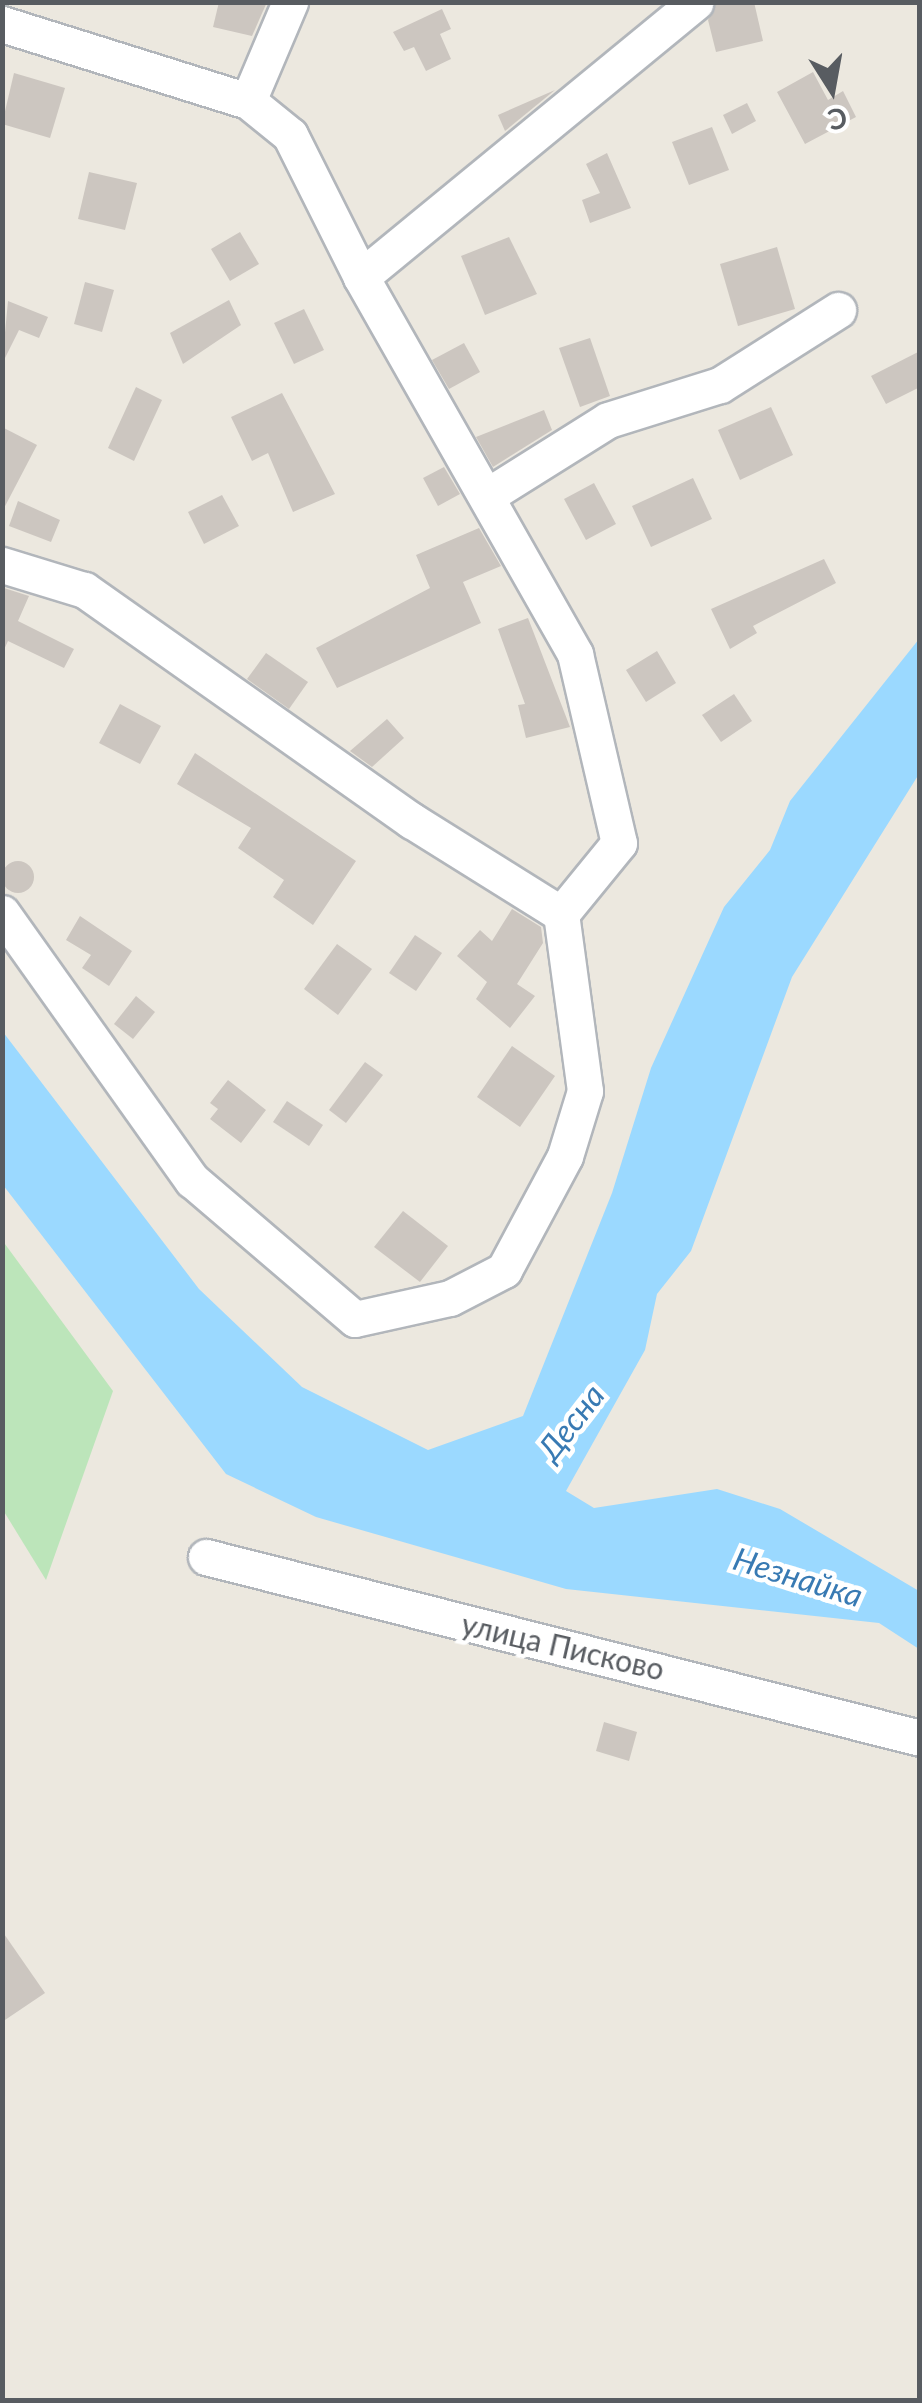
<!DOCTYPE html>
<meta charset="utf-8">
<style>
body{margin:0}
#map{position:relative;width:922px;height:2403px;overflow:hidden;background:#ece8df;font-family:Lato,sans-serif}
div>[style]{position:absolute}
.green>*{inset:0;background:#bce5ba}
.water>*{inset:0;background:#9bd9ff}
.building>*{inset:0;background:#ccc6c0}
.round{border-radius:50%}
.roads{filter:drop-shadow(2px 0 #b2b6bb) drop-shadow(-2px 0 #b2b6bb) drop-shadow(0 2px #b2b6bb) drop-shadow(0 -2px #b2b6bb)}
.minor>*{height:35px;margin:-17.5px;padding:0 17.5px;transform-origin:17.5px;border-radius:17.5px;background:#fff}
span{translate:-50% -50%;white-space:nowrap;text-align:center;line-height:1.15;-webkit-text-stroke:9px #fff;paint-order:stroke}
.street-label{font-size:30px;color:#585c61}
.water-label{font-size:32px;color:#387ab3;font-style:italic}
.frame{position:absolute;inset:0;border:5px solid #585c61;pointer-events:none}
.north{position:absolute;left:782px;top:40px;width:100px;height:100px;-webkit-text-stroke:8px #fff;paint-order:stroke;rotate:169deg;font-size:28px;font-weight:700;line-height:40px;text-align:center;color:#585c61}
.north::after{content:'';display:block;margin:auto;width:35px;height:45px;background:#585c61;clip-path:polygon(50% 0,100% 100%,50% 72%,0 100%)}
</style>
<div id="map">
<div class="green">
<div style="clip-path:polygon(2px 1240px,113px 1391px,46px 1580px,3px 1510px)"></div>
</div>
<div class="water">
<div style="clip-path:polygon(919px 639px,919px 774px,792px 977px,691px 1251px,657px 1294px,645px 1350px,566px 1491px,594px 1508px,717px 1489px,780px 1509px,919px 1591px,919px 1649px,879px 1623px,566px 1589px,316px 1517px,226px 1474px,3px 1185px,3px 1032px,199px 1289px,302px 1387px,428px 1450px,523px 1416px,612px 1193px,651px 1068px,724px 907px,770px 850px,790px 801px)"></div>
</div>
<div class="building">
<div style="clip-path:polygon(219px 2px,267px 2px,252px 36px,213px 27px)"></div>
<div style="clip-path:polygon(717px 2px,754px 2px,763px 41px,716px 52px,708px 20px)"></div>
<div style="clip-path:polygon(442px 9px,451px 29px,440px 34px,451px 59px,426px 71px,414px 47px,404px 51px,393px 32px)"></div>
<div style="clip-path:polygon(813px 72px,828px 100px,843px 91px,856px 117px,805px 144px,777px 92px)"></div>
<div style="clip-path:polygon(14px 73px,65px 88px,50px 138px,2px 124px)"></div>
<div style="clip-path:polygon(555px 90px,505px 131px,498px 115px)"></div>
<div style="clip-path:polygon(747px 103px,756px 121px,732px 134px,723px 115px)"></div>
<div style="clip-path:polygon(712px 127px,729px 170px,689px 185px,672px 142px)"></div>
<div style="clip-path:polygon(607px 153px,631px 208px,590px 223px,582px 200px,600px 193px,586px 164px)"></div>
<div style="clip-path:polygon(89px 172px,137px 183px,125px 230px,78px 219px)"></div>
<div style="clip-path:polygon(240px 232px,259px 264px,230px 281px,211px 249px)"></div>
<div style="clip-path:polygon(509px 237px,537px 294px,485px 315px,461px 256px)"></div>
<div style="clip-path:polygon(777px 247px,795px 309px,738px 326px,720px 264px)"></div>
<div style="clip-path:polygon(85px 282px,114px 290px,102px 332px,74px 324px)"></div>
<div style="clip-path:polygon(229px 300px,241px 325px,183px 364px,170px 333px)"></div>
<div style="clip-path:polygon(8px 301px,48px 317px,39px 338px,19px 330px,2px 364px)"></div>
<div style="clip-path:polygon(304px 309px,324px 350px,294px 364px,274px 323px)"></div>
<div style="clip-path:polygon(590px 338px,610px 396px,580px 407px,559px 348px)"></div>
<div style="clip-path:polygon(464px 343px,480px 372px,449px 389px,432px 360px)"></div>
<div style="clip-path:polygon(920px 351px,920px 387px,886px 404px,871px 376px)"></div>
<div style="clip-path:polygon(136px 387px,162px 400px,134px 461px,108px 448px)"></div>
<div style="clip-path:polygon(282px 393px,335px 494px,293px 512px,268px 453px,252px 461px,231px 417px)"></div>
<div style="clip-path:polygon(771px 407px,793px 455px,740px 480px,718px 430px)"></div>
<div style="clip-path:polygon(544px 410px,552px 430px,493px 467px,476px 437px)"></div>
<div style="clip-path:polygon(2px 427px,37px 445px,2px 512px)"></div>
<div style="clip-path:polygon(444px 467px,460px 494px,438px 506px,423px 478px)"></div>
<div style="clip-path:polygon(693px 478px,712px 519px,651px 547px,632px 506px)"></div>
<div style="clip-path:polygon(594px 483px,616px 524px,586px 540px,564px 499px)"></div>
<div style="clip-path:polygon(222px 495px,239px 526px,204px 544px,188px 512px)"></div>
<div style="clip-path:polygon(18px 501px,60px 520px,51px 542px,9px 526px)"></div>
<div style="clip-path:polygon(479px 528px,501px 566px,463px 582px,481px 623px,337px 688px,316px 648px,430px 588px,416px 555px)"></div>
<div style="clip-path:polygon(824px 559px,836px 583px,753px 626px,757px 633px,730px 649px,711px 609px)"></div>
<div style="clip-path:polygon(4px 588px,29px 596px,18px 621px,74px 649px,64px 668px,8px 641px,2px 654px)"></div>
<div style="clip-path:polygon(528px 618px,570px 727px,526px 738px,518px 705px,525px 704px,498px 629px)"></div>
<div style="clip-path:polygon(657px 651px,676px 683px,646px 702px,626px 670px)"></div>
<div style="clip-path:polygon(266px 653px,308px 682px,289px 709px,247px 679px)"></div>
<div style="clip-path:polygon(734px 694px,752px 721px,721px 742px,702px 715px)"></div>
<div style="clip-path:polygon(120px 704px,161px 726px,140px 764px,99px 743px)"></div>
<div style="clip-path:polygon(387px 719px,404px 738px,372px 767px,350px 751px)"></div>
<div style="clip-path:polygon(195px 753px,356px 861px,313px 925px,273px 897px,284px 880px,238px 848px,251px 828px,177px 784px)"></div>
<div class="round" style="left:2px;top:861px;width:32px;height:32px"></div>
<div style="clip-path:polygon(512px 909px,541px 927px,543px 943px,517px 984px,535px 996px,510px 1028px,476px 999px,487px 982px,457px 956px,480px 930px,492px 941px)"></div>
<div style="clip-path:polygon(80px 916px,132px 951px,109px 986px,82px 968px,91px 955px,66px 940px)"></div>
<div style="clip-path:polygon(415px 935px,442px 953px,416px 991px,389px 973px)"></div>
<div style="clip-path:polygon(337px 944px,372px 969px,338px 1015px,304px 989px)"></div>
<div style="clip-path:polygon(136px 996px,155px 1012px,133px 1039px,114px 1024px)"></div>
<div style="clip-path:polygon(512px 1046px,555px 1076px,520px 1127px,477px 1097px)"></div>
<div style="clip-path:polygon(365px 1062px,383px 1075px,346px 1123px,329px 1110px)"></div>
<div style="clip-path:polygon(228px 1080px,266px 1110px,241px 1143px,210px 1119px,218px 1109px,210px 1103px)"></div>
<div style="clip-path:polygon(287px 1101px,323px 1125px,309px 1146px,273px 1122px)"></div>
<div style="clip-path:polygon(403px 1211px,448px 1246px,420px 1282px,374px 1247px)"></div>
<div style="clip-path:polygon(604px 1722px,637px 1732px,629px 1761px,596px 1751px)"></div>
<div style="clip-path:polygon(2px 1931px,45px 1993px,2px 2022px)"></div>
</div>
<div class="roads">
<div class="minor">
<div style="left:2px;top:24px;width:258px;rotate:17.4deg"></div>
<div style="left:248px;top:101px;width:54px;rotate:39deg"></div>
<div style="left:290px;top:135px;width:159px;rotate:63.4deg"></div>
<div style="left:361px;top:277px;width:434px;rotate:60.4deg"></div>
<div style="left:575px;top:654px;width:194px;rotate:76.9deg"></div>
<div style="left:619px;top:843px;width:92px;rotate:129.2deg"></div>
<div style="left:561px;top:914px;width:176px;rotate:-148deg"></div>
<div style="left:412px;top:821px;width:401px;rotate:-144.8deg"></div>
<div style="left:84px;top:590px;width:86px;rotate:-163deg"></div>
<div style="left:248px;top:101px;width:108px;rotate:-67deg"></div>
<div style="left:361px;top:277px;width:433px;rotate:-39.4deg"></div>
<div style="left:490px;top:494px;width:139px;rotate:-32.1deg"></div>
<div style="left:608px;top:420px;width:117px;rotate:-17.4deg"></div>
<div style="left:720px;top:385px;width:140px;rotate:-32.4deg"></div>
<div style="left:2px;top:913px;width:328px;rotate:54.6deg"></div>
<div style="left:192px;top:1180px;width:214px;rotate:40.5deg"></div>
<div style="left:355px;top:1319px;width:97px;rotate:-12.5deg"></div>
<div style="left:450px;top:1298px;width:61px;rotate:-27.4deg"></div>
<div style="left:504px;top:1270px;width:129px;rotate:-61.8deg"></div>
<div style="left:565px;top:1156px;width:68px;rotate:-72.9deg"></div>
<div style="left:585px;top:1091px;width:179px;rotate:-97.7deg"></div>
<div style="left:206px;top:1557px;width:737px;rotate:14.22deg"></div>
</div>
</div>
<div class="street-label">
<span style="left:563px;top:1646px;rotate:13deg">улица Писково</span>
</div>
<div class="water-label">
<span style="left:571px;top:1422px;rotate:-52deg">Десна</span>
<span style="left:798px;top:1577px;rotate:17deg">Незнайка</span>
</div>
<div class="frame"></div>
<div class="north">С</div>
</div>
